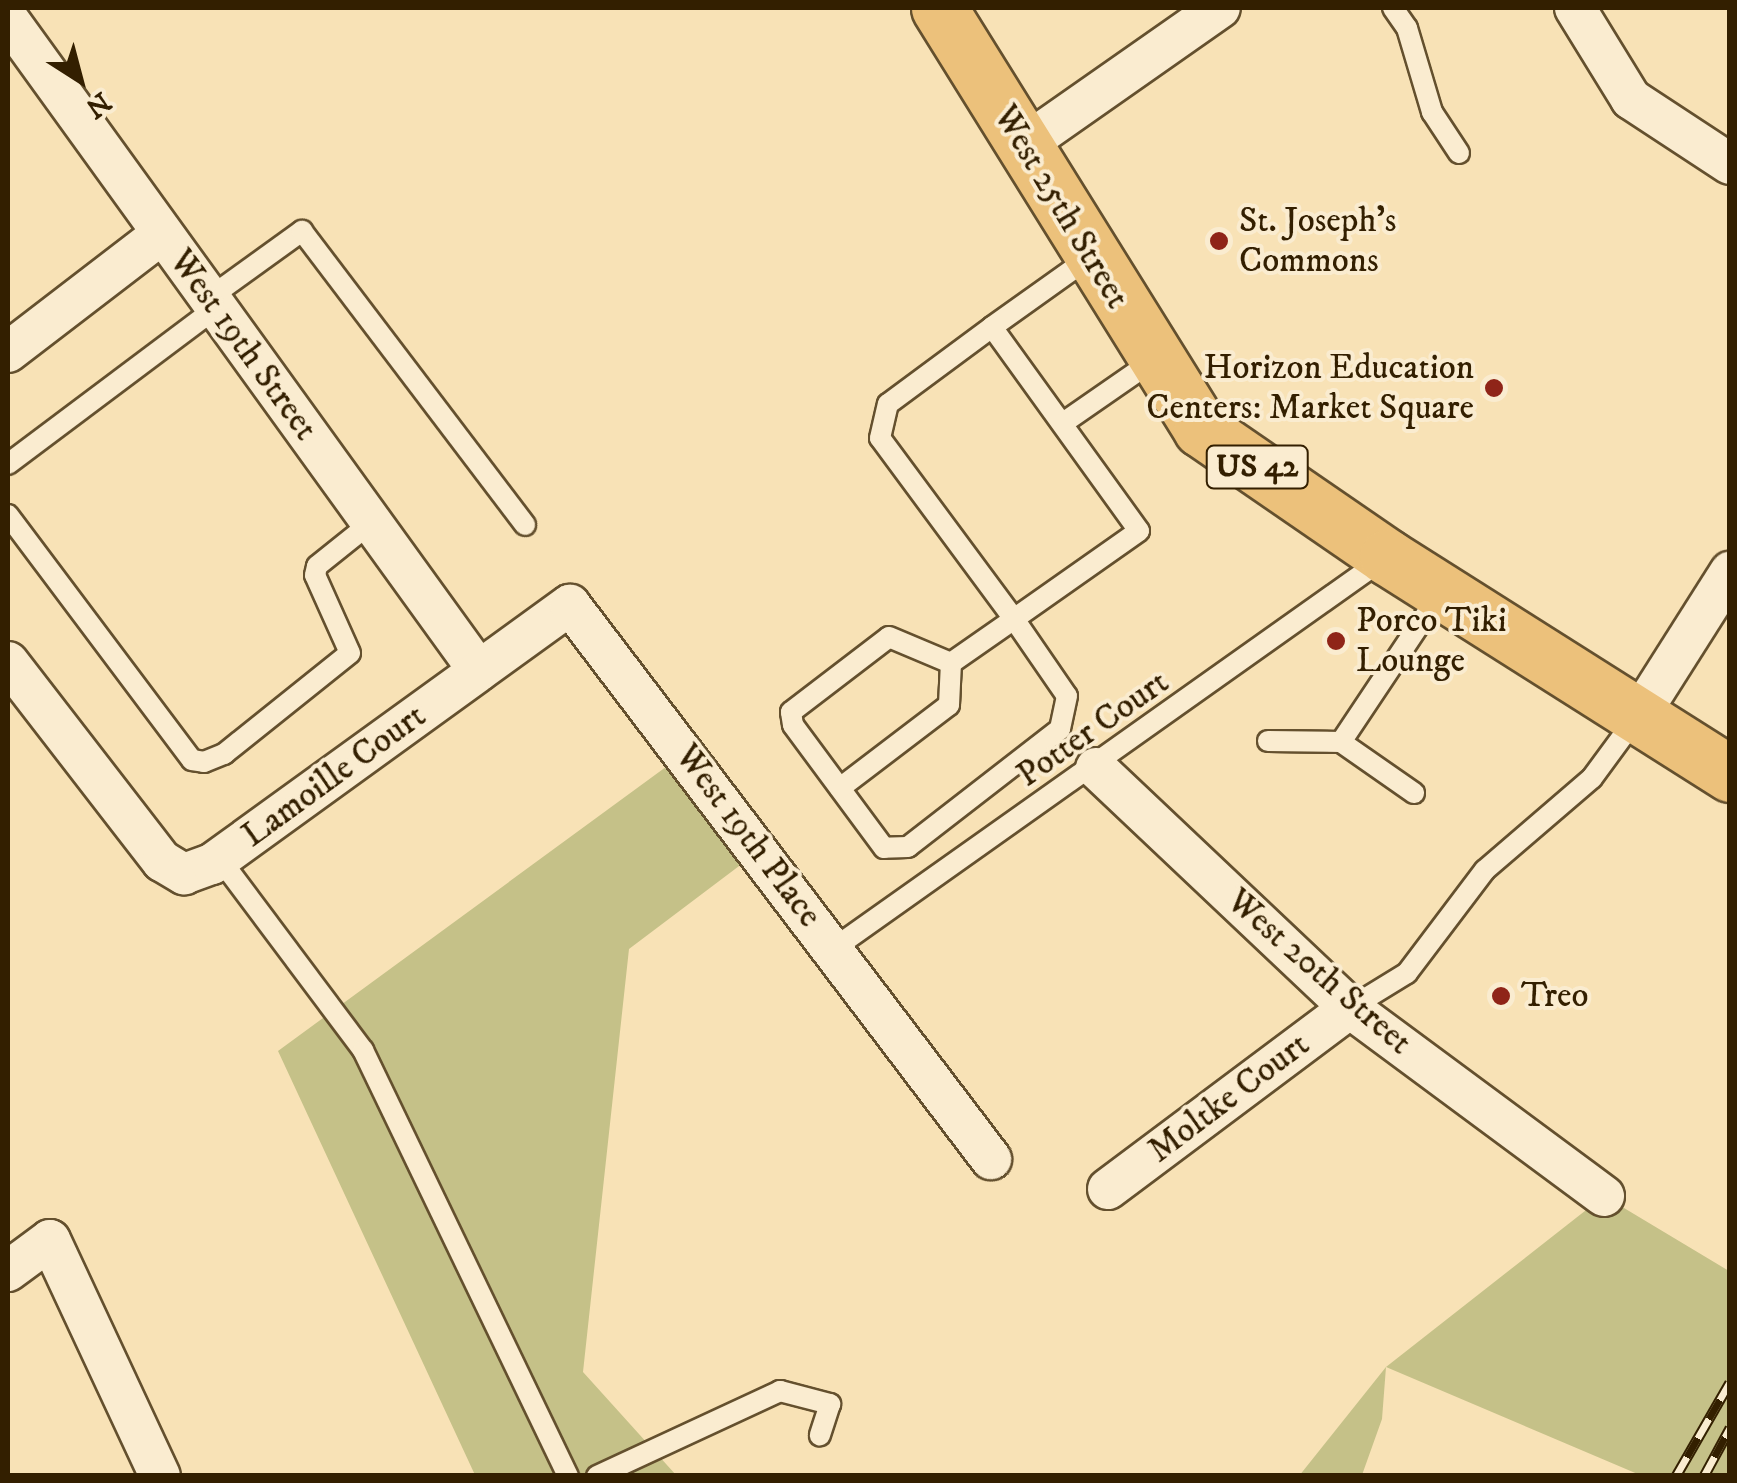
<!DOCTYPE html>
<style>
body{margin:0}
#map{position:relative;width:1737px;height:1483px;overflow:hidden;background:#f8e2b6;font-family:"IM FELL DW Pica",serif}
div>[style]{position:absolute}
.green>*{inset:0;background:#c5c188}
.roads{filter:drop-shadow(2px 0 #64502e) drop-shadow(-2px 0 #64502e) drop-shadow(0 2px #64502e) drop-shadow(0 -2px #64502e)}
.lane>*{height:20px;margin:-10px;padding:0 10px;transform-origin:10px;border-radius:10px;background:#faecd0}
.street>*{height:40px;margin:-20px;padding:0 20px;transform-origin:20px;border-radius:20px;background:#faecd0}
.primary>*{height:55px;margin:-27.5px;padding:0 27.5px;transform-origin:27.5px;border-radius:27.5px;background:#ecc17b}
.rail>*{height:11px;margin-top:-5.5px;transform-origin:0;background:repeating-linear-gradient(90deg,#faecd0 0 22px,#331f00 0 44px);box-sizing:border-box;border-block:2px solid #331f00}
.dots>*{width:28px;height:28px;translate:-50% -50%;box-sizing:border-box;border:5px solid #faecd0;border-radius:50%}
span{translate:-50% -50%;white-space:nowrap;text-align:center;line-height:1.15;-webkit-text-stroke:8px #faecd0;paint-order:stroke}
.shield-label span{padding:2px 8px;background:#faecd0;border:2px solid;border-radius:8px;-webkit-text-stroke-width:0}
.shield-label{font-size:32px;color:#331f00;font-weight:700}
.street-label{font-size:35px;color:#331f00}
.poi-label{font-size:35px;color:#331f00}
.left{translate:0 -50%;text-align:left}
.right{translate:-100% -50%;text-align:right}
.frame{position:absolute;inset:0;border:10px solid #331f00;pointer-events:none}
.north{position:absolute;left:30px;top:30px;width:100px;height:100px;-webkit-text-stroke:8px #faecd0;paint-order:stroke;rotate:144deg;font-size:28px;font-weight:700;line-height:40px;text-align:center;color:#331f00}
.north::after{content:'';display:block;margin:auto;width:35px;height:45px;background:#331f00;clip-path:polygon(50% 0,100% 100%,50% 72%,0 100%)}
</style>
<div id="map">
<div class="green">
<div style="clip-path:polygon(685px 753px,759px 851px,629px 949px,583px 1372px,676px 1475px,475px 1475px,278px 1051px)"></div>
<div style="clip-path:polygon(1604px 1196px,1729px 1271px,1729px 1475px,1640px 1475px,1386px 1367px,1382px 1419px,1362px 1475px,1299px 1476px,1386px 1367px)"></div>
</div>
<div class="roads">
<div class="lane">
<div style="left:1393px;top:8px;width:24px;rotate:55deg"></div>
<div style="left:1407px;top:28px;width:88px;rotate:73.4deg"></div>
<div style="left:1432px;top:112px;width:49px;rotate:56.6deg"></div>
<div style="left:209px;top:298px;width:115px;rotate:-35.8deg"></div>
<div style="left:302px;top:231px;width:369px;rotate:52.8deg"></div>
<div style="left:992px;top:327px;width:251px;rotate:54.2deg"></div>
<div style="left:1139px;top:531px;width:153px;rotate:144.9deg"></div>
<div style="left:1014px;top:619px;width:225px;rotate:-126.5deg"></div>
<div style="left:880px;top:438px;width:35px;rotate:-77deg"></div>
<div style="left:888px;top:404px;width:129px;rotate:-36.5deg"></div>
<div style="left:992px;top:327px;width:120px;rotate:-35.5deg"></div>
<div style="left:1063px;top:423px;width:111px;rotate:-34.7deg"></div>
<div style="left:8px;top:464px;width:260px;rotate:-36.9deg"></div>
<div style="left:8px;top:515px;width:306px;rotate:53.1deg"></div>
<div style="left:192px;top:760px;width:12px;rotate:9deg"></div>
<div style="left:204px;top:762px;width:22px;rotate:-22deg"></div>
<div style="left:224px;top:754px;width:161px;rotate:-38.7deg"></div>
<div style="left:350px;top:653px;width:85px;rotate:-114.2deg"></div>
<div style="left:315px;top:575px;width:9px;rotate:-77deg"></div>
<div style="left:317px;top:566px;width:70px;rotate:-38.7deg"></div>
<div style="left:1014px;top:619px;width:93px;rotate:55.5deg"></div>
<div style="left:1067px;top:696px;width:34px;rotate:102deg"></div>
<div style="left:1060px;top:729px;width:192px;rotate:142.2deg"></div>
<div style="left:908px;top:847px;width:24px;rotate:178deg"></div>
<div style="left:884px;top:848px;width:153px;rotate:-126.5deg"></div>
<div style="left:793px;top:725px;width:13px;rotate:-99deg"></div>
<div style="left:791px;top:712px;width:123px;rotate:-37.4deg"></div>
<div style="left:889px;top:637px;width:67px;rotate:22.8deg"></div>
<div style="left:951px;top:663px;width:77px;rotate:-34.9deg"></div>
<div style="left:1268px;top:741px;width:73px;rotate:0.8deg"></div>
<div style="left:840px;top:788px;width:137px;rotate:-37.3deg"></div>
<div style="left:949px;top:705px;width:42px;rotate:-87.3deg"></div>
<div style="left:1414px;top:793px;width:89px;rotate:-145.1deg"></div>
<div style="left:1341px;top:742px;width:180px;rotate:-56.3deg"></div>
<div style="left:220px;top:859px;width:239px;rotate:53.2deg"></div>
<div style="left:363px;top:1050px;width:473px;rotate:64.3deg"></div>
<div style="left:833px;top:949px;width:673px;rotate:-35.32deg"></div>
<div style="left:1350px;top:1008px;width:67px;rotate:-31.6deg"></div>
<div style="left:1407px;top:973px;width:129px;rotate:-52.9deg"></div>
<div style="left:1485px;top:870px;width:141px;rotate:-40.7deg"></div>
<div style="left:1592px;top:778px;width:74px;rotate:-53.7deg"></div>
<div style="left:597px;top:1476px;width:202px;rotate:-24.9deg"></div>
<div style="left:780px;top:1391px;width:52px;rotate:14.6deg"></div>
<div style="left:830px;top:1404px;width:33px;rotate:108deg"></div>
</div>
<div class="street">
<div style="left:1575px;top:8px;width:107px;rotate:58.4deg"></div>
<div style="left:1631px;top:99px;width:118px;rotate:33.3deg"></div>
<div style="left:8px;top:19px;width:804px;rotate:54.16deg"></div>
<div style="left:1024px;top:145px;width:239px;rotate:-35deg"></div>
<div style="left:8px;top:352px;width:194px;rotate:-37.5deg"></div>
<div style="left:8px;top:662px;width:252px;rotate:52.3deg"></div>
<div style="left:162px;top:861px;width:26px;rotate:31deg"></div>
<div style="left:184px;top:874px;width:30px;rotate:-20deg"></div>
<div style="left:212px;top:864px;width:442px;rotate:-35.9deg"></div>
<div style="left:570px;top:605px;width:696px;rotate:52.77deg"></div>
<div style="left:1638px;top:717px;width:172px;rotate:-57.6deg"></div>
<div style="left:1096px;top:768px;width:349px;rotate:43.4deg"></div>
<div style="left:1350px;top:1008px;width:316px;rotate:36.5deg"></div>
<div style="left:1108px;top:1189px;width:302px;rotate:-36.8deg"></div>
<div style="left:8px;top:1271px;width:52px;rotate:-36.4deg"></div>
<div style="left:50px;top:1240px;width:260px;rotate:65deg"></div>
</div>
<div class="primary">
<div style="left:939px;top:8px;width:496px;rotate:58.1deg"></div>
<div style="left:1201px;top:429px;width:226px;rotate:34.5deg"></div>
<div style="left:1387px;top:557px;width:406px;rotate:32.3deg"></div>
</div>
</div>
<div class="rail">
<div style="left:1676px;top:1476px;width:108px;rotate:-60.1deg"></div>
<div style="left:1704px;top:1476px;width:55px;rotate:-61.6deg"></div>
</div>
<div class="dots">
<div style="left:1219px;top:241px;background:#8f2418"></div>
<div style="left:1494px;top:388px;background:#8f2418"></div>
<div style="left:1336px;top:641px;background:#8f2418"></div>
<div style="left:1501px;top:996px;background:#8f2418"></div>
</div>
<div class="shield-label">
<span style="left:1257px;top:467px">US 42</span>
</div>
<div class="street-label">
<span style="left:1061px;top:207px;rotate:59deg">West 25th Street</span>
<span style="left:243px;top:345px;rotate:54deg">West 19th Street</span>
<span style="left:1093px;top:729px;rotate:-35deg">Potter Court</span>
<span style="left:334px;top:776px;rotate:-36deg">Lamoille Court</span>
<span style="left:748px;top:836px;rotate:53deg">West 19th Place</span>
<span style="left:1319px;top:972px;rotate:41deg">West 20th Street</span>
<span style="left:1229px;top:1098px;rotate:-37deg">Moltke Court</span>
</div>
<div class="poi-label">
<span class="left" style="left:1239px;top:241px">St. Joseph's<br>Commons</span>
<span class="right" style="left:1474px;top:388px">Horizon Education<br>Centers: Market Square</span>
<span class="left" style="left:1356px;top:641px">Porco Tiki<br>Lounge</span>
<span class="left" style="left:1521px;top:996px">Treo</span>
</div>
<div class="frame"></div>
<div class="north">N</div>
</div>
